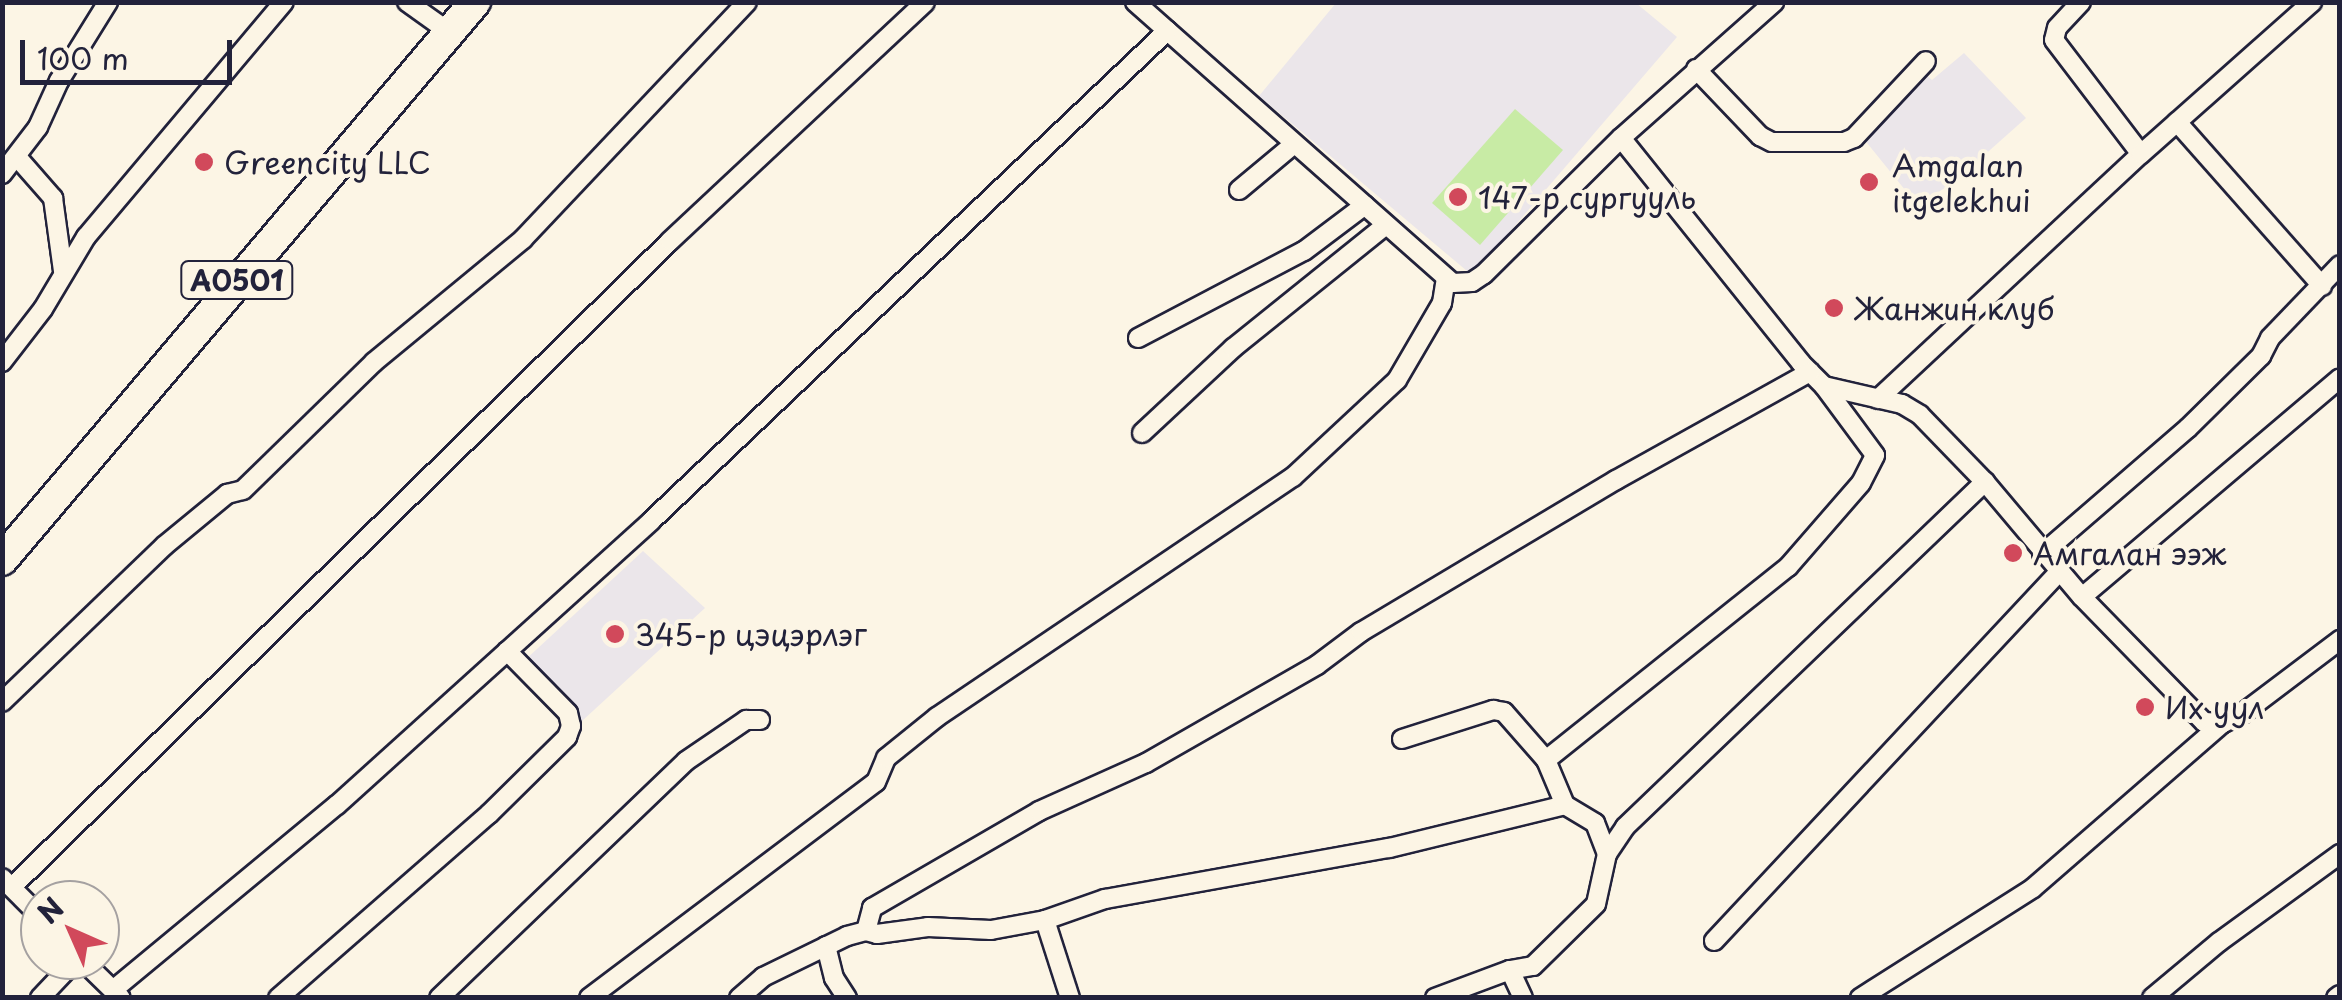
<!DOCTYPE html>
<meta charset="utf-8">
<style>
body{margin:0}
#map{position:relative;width:2342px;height:1000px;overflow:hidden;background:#fcf5e5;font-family:"Playpen Sans",sans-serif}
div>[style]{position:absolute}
.built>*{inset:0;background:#ebe6ea}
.green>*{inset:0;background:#c8eba5}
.roads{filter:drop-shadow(2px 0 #22223b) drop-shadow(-2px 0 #22223b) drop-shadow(0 2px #22223b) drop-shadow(0 -2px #22223b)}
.street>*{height:18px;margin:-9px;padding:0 9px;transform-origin:9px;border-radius:9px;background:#fcf5e5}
.highway>*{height:30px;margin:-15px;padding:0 15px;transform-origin:15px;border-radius:15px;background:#fcf5e5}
.dots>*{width:28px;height:28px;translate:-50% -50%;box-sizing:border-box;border:5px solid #fcf5e5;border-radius:50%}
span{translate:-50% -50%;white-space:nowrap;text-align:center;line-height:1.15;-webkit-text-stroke:8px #fcf5e5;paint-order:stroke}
.shield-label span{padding:2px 8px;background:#fcf5e5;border:2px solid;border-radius:8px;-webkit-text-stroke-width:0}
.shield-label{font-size:28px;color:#22223b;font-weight:700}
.poi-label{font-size:30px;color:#22223b}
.left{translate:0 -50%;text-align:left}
.frame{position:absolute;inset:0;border:5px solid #22223b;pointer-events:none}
.north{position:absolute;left:20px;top:880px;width:100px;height:100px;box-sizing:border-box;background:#fcf5e5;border:2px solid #a5a1a1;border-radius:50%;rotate:315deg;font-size:28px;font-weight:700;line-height:40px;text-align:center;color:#22223b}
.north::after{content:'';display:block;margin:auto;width:35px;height:45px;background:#d1495b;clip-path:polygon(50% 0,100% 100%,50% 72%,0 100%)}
.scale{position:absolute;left:20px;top:40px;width:212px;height:45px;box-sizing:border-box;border:5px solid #22223b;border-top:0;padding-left:12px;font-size:30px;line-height:35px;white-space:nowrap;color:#22223b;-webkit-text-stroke:8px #fcf5e5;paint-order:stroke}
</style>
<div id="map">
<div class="built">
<div style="clip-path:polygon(1336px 3px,1636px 3px,1677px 37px,1482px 264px,1467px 271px,1259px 96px)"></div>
<div style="clip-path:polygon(1964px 53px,2026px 118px,1954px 182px,1923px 202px,1914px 201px,1863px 138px,1925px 74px,1932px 80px)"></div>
<div style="clip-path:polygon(643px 551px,705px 608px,582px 721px,524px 661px)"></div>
</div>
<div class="green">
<div style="clip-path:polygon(1515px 109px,1563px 150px,1480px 245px,1432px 203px)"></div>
</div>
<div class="roads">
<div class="street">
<div style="left:407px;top:2px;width:52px;rotate:35.5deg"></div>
<div style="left:1135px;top:2px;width:424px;rotate:41.5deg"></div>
<div style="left:1453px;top:283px;width:19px;rotate:-3deg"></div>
<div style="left:1472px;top:282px;width:14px;rotate:-34deg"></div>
<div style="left:1484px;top:274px;width:193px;rotate:-44.8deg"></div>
<div style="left:1621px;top:138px;width:288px;rotate:51.3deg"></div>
<div style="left:1801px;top:363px;width:33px;rotate:45deg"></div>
<div style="left:1824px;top:386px;width:80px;rotate:13deg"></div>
<div style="left:1902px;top:404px;width:21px;rotate:31deg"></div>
<div style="left:1920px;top:415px;width:93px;rotate:45.9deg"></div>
<div style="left:1985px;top:482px;width:150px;rotate:49.9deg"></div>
<div style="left:2082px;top:597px;width:175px;rotate:45.7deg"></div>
<div style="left:2204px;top:722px;width:19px;rotate:3deg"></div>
<div style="left:2223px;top:723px;width:21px;rotate:-25deg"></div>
<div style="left:2242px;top:714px;width:123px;rotate:-37.1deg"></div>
<div style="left:2081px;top:2px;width:35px;rotate:133deg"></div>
<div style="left:2057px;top:28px;width:12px;rotate:104deg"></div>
<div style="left:2054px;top:40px;width:143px;rotate:52.7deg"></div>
<div style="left:1696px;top:69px;width:93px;rotate:46.3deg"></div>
<div style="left:1760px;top:136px;width:13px;rotate:27deg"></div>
<div style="left:1772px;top:142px;width:72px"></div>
<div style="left:1844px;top:142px;width:11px;rotate:-22deg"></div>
<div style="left:1854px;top:138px;width:105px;rotate:-46.9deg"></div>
<div style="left:2177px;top:122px;width:219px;rotate:48.5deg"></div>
<div style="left:1621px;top:138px;width:205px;rotate:-41.6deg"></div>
<div style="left:17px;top:157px;width:55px;rotate:48.7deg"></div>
<div style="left:53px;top:198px;width:74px;rotate:82.2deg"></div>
<div style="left:2px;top:174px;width:59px;rotate:-52.5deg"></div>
<div style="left:38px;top:127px;width:51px;rotate:-65.5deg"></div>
<div style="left:59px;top:81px;width:93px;rotate:-58.2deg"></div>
<div style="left:1239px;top:190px;width:72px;rotate:-39.9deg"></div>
<div style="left:1138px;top:338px;width:187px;rotate:-27.7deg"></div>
<div style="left:1304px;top:251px;width:76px;rotate:-37deg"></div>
<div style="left:2px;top:362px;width:67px;rotate:-52.3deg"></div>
<div style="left:43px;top:309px;width:84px;rotate:-59.2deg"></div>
<div style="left:86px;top:237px;width:307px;rotate:-49.9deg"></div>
<div style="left:1878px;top:399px;width:359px;rotate:-43deg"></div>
<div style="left:2141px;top:154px;width:229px;rotate:-41.6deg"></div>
<div style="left:1142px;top:433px;width:125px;rotate:-43deg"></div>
<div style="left:1233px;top:348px;width:196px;rotate:-38.8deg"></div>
<div style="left:2042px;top:554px;width:193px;rotate:-40.8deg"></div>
<div style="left:2188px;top:428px;width:103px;rotate:-44.6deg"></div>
<div style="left:2261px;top:356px;width:20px;rotate:-63deg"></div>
<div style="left:2270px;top:338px;width:101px;rotate:-46.2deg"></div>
<div style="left:2082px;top:597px;width:338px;rotate:-40.3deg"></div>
<div style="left:2px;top:702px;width:225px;rotate:-43.9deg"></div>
<div style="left:164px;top:546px;width:82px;rotate:-39.5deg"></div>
<div style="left:227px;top:494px;width:16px;rotate:-14deg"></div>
<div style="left:243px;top:490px;width:183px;rotate:-44.3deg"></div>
<div style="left:374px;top:362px;width:193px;rotate:-39.5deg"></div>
<div style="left:523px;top:239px;width:326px;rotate:-46.6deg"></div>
<div style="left:1402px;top:739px;width:96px;rotate:-17.7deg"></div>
<div style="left:1493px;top:710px;width:11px;rotate:10deg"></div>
<div style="left:1504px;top:712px;width:64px;rotate:48.8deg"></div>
<div style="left:1607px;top:854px;width:32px;rotate:-56deg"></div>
<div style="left:1625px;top:827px;width:499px;rotate:-43.8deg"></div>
<div style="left:2px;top:878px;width:54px;rotate:45deg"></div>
<div style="left:12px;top:887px;width:922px;rotate:-44.47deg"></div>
<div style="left:670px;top:241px;width:349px;rotate:-43.1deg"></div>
<div style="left:1045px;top:920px;width:82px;rotate:72.2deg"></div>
<div style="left:866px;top:931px;width:24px;rotate:-75deg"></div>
<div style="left:872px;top:908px;width:193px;rotate:-30.1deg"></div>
<div style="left:1039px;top:811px;width:117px;rotate:-24.2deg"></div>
<div style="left:1146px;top:763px;width:197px;rotate:-29.8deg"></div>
<div style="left:1317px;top:665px;width:55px;rotate:-36.9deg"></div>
<div style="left:1361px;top:632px;width:297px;rotate:-30.8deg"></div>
<div style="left:1616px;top:480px;width:222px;rotate:-29.1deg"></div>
<div style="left:1714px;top:941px;width:505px;rotate:-46.93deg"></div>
<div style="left:826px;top:946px;width:33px;rotate:76deg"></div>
<div style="left:834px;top:978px;width:24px;rotate:57deg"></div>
<div style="left:82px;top:960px;width:54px;rotate:44.3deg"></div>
<div style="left:113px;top:990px;width:291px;rotate:-39.6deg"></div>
<div style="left:337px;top:805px;width:423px;rotate:-42.1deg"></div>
<div style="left:651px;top:521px;width:712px;rotate:-43.52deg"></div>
<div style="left:40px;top:998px;width:52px;rotate:-46.5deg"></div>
<div style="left:278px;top:998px;width:280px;rotate:-41.1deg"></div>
<div style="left:489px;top:814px;width:110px;rotate:-44.6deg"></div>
<div style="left:567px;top:737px;width:12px;rotate:-70deg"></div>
<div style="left:571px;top:726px;width:13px;rotate:-103deg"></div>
<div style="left:568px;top:713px;width:87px;rotate:-134.5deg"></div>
<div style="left:439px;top:998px;width:342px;rotate:-43.8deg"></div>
<div style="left:686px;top:761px;width:73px;rotate:-34.3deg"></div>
<div style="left:746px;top:720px;width:14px"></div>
<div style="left:589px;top:998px;width:359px;rotate:-37deg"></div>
<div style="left:876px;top:782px;width:26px;rotate:-67deg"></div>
<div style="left:886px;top:758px;width:65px;rotate:-38.8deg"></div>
<div style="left:937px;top:717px;width:429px;rotate:-34deg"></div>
<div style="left:1293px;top:477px;width:142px;rotate:-43deg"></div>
<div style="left:1397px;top:380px;width:89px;rotate:-59.7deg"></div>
<div style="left:1442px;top:303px;width:24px;rotate:-81deg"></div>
<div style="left:739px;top:998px;width:32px;rotate:-41deg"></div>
<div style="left:763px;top:977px;width:93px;rotate:-26deg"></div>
<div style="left:847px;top:936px;width:20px;rotate:-15deg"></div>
<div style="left:866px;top:931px;width:11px;rotate:15deg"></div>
<div style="left:877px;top:934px;width:51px;rotate:-7.8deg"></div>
<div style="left:928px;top:927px;width:63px;rotate:2.7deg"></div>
<div style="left:991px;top:930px;width:55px;rotate:-10.5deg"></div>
<div style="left:1045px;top:920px;width:64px;rotate:-19.3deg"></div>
<div style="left:1105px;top:899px;width:289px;rotate:-10.2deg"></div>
<div style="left:1389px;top:848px;width:181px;rotate:-13.7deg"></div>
<div style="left:1435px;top:998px;width:80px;rotate:-20.5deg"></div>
<div style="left:1523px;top:998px;width:31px;rotate:-115deg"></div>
<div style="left:1510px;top:970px;width:23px;rotate:-10deg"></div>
<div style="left:1533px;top:966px;width:88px;rotate:-44.5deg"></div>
<div style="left:1596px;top:904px;width:51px;rotate:-77.6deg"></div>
<div style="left:1607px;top:854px;width:33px;rotate:-111deg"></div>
<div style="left:1595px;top:823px;width:35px;rotate:-149deg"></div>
<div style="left:1565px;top:805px;width:49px;rotate:-112.9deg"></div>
<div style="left:1546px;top:760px;width:310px;rotate:-38.6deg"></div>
<div style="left:1788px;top:567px;width:111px;rotate:-49deg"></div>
<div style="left:1861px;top:483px;width:31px;rotate:-63deg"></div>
<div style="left:1875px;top:455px;width:86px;rotate:-126.5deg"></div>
<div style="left:1860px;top:998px;width:205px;rotate:-32.4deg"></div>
<div style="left:2033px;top:888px;width:252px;rotate:-41deg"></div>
<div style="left:2152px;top:998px;width:87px;rotate:-39.9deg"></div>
<div style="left:2219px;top:942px;width:150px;rotate:-36deg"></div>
<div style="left:2336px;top:998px;width:5px;rotate:-37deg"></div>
</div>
<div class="highway">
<div style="left:2px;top:560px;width:732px;rotate:-49.71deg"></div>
</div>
</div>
<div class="dots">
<div style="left:204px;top:162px;background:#d1495b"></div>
<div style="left:1869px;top:182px;background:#d1495b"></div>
<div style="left:1458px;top:197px;background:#d1495b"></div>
<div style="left:1834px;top:308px;background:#d1495b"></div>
<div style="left:2013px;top:553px;background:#d1495b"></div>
<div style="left:615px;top:634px;background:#d1495b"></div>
<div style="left:2145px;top:707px;background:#d1495b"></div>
</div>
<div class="shield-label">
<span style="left:237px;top:280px">A0501</span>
</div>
<div class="poi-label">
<span class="left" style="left:224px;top:162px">Greencity LLC</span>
<span class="left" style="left:1892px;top:182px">Amgalan<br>itgelekhui</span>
<span class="left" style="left:1478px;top:197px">147-р сургууль</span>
<span class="left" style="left:1854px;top:308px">Жанжин клуб</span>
<span class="left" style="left:2033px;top:553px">Амгалан ээж</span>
<span class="left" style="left:635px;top:634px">345-р цэцэрлэг</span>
<span class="left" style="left:2165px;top:707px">Их уул</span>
</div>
<div class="frame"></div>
<div class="north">N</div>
<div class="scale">100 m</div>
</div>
